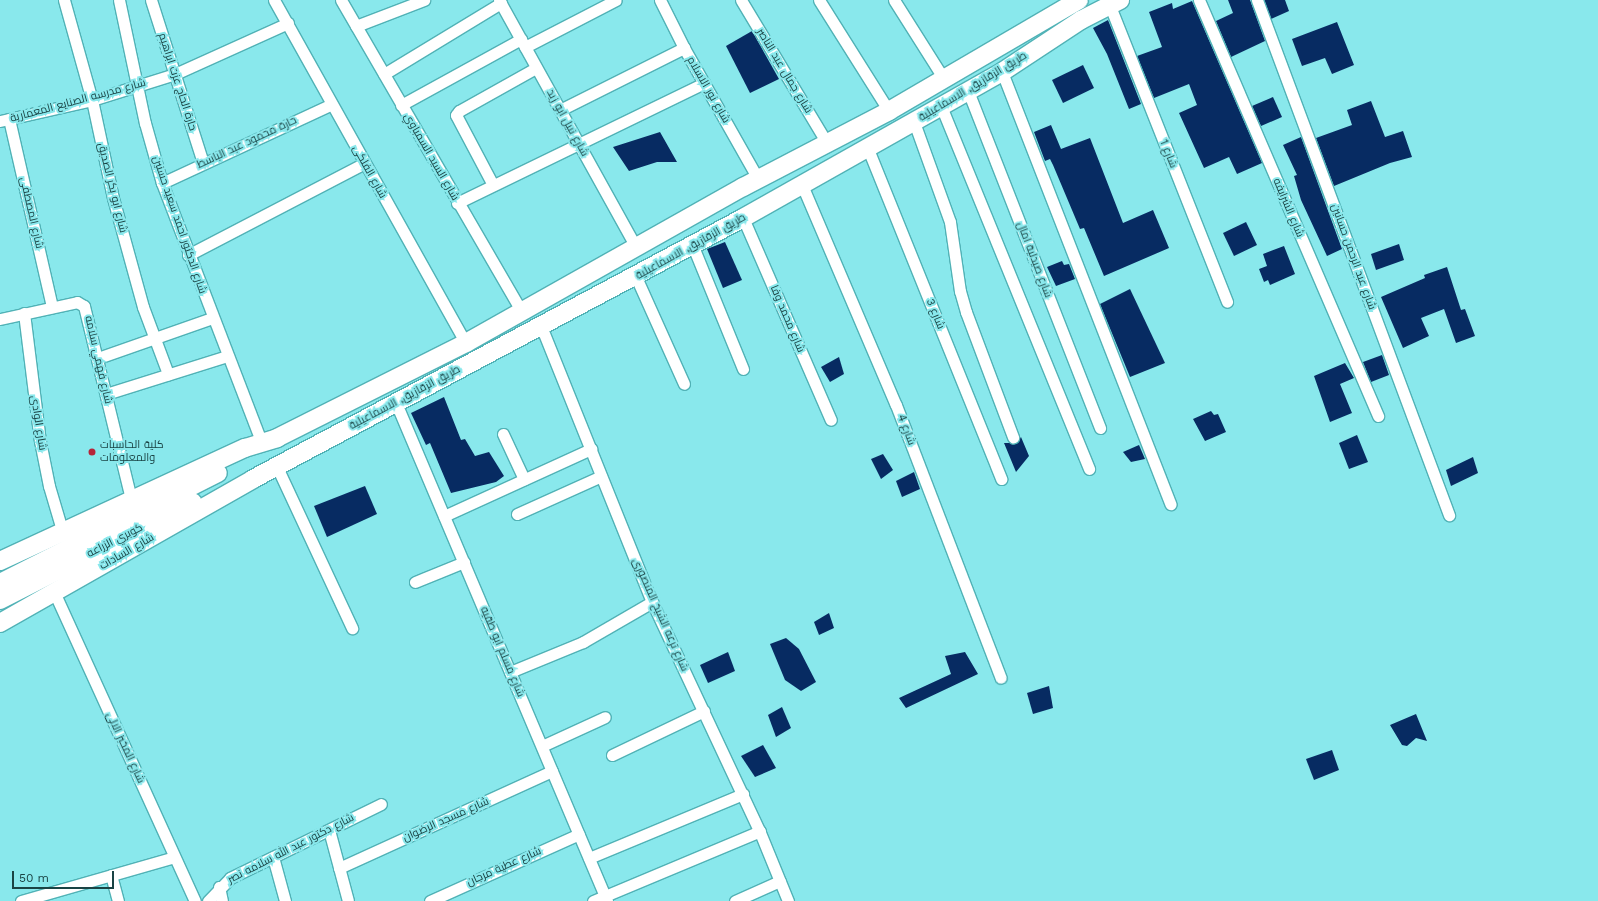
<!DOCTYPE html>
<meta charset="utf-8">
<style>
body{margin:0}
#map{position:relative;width:1598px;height:901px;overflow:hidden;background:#89e8ec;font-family:"Work Sans",Cairo,sans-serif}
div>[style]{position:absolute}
.building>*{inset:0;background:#072b62}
.roads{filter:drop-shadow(1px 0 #51b2b6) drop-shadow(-1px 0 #51b2b6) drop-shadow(0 1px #51b2b6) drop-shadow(0 -1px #51b2b6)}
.minor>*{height:11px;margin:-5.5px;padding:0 5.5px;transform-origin:5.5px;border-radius:5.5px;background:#fff}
.trunk>*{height:18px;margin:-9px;padding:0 9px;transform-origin:9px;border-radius:9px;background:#fff}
.dots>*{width:11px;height:11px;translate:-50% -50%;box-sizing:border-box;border:2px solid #89e8ec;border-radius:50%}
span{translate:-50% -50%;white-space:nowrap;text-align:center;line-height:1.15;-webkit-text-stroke:4px #89e8ec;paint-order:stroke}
.street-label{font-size:11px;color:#1a4344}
.poi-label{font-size:11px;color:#1a4344}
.left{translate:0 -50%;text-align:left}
.scale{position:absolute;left:12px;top:871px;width:102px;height:18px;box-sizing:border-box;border:2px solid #1a4344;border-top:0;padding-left:5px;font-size:12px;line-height:14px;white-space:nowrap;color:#1a4344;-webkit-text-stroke:3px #89e8ec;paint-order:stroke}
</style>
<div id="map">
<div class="building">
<div style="clip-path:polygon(1228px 0,1250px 0,1265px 41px,1231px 57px,1216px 21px,1233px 13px)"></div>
<div style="clip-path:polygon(1264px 0,1285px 0,1289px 11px,1271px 19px)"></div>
<div style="clip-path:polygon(1192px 1px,1262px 163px,1237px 174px,1229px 157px,1204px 168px,1179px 113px,1197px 105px,1189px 84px,1154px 98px,1137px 56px,1162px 47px,1149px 12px,1172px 3px,1173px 9px)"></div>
<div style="clip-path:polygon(1108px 20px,1141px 104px,1129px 109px,1107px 54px,1093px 28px)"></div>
<div style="clip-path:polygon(1337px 22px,1354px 65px,1332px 74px,1325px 58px,1302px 66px,1292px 39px)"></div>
<div style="clip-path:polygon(752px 31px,779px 79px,750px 93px,726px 46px)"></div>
<div style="clip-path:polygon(1083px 65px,1094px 88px,1063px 103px,1052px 80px)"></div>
<div style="clip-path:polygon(1273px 97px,1282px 117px,1261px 126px,1252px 106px)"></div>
<div style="clip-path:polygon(1371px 101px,1385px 137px,1403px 131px,1412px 157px,1390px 163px,1334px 186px,1316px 138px,1352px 125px,1347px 110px)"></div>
<div style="clip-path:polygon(1051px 125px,1061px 149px,1090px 138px,1123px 223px,1153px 210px,1169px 248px,1104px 276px,1084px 228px,1080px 229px,1053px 165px,1050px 159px,1045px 161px,1034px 132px)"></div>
<div style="clip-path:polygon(660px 132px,677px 162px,657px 162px,629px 171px,613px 147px)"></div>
<div style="clip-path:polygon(1301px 137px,1342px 249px,1327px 256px,1301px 200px,1294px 176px,1297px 175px,1283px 145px)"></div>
<div style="clip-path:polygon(1246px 222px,1257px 245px,1234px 256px,1223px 233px)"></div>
<div style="clip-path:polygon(725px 242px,742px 280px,723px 288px,707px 249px)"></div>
<div style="clip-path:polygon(1399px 244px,1404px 260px,1376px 270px,1371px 254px)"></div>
<div style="clip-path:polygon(1284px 246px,1295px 274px,1270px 285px,1268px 280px,1264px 282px,1259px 269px,1267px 266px,1263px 254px)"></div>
<div style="clip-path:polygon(1062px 261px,1064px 265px,1069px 264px,1075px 279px,1056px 286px,1047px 267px)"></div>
<div style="clip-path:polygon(1447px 267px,1461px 310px,1465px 309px,1475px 336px,1456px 343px,1444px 309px,1421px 318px,1429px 336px,1403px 348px,1381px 297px,1425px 278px,1424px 275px)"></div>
<div style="clip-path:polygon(1130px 289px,1165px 363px,1130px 377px,1100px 304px)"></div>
<div style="clip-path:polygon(1382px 355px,1389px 375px,1371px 382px,1363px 362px)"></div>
<div style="clip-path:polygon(839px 357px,844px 374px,830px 382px,821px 367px)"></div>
<div style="clip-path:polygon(1345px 363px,1354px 378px,1340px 384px,1352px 413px,1330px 422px,1314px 376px)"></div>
<div style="clip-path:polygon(444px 397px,461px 440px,465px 439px,475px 456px,489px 452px,504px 476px,496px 482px,451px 493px,430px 443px,426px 445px,411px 413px)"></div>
<div style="clip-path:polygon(1211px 411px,1214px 415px,1218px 414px,1226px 432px,1205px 441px,1193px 419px)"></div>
<div style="clip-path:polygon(1357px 435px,1368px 462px,1349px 469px,1339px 443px)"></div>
<div style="clip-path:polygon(1021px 437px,1029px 456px,1016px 472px,1004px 443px,1016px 443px)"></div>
<div style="clip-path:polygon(1139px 445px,1145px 459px,1131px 462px,1123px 452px)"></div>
<div style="clip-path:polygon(883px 454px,893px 470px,881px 479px,871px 459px)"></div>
<div style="clip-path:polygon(1473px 457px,1478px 473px,1451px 486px,1446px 470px)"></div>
<div style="clip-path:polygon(914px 472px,920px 489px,902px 497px,896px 481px)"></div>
<div style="clip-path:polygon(365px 486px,377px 514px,327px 537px,314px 506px)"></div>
<div style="clip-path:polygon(829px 613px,834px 628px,819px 635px,814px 622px)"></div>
<div style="clip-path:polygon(786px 638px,799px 649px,816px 682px,801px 691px,785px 680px,770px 644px)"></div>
<div style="clip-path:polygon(728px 652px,735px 671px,708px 683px,700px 665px)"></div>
<div style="clip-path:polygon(965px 652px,978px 674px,906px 708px,899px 698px,951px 674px,945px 656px)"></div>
<div style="clip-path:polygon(1049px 686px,1053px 708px,1033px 714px,1027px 693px)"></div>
<div style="clip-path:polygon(782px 707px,791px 728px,776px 737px,768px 715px)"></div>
<div style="clip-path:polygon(1416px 714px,1427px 741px,1416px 738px,1407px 746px,1402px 745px,1390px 725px)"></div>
<div style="clip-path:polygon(763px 745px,776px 768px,755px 777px,741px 756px)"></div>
<div style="clip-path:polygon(1332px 750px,1339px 770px,1314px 780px,1306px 759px)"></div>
</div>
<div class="roads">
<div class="minor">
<div style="left:64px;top:0;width:104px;rotate:74.4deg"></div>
<div style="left:92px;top:100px;width:100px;rotate:77.9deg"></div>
<div style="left:113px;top:198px;width:113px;rotate:74.6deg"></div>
<div style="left:143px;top:307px;width:72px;rotate:69.5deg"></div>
<div style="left:119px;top:0;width:126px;rotate:78.1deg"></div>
<div style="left:145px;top:123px;width:62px;rotate:74.2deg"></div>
<div style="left:162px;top:183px;width:279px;rotate:69deg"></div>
<div style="left:151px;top:0;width:171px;rotate:72.3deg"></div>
<div style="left:274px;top:0;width:393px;rotate:60.8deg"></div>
<div style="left:341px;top:0;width:361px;rotate:59.9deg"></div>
<div style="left:499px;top:0;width:282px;rotate:61deg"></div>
<div style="left:660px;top:0;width:54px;rotate:63.4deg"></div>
<div style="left:684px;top:48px;width:150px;rotate:60.5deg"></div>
<div style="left:741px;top:0;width:167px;rotate:59deg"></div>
<div style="left:819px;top:0;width:131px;rotate:57.8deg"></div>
<div style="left:894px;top:0;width:93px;rotate:57.7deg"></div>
<div style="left:1199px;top:0;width:453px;rotate:66.7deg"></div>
<div style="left:1257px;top:0;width:550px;rotate:69.55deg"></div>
<div style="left:1110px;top:6px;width:318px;rotate:68.4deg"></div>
<div style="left:356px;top:26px;width:73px;rotate:-20.9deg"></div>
<div style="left:525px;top:47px;width:102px;rotate:-27.3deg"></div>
<div style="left:1002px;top:72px;width:464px;rotate:68.7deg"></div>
<div style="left:384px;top:74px;width:137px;rotate:-31.3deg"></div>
<div style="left:968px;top:91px;width:362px;rotate:68.6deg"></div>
<div style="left:401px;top:105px;width:137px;rotate:-28.8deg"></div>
<div style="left:941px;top:106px;width:392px;rotate:67.8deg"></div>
<div style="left:560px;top:110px;width:139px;rotate:-26.6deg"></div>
<div style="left:9px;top:119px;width:193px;rotate:77.1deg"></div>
<div style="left:0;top:121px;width:94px;rotate:-12.9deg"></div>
<div style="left:92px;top:100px;width:87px;rotate:-17.4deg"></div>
<div style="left:175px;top:74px;width:124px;rotate:-24.3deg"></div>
<div style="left:914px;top:122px;width:106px;rotate:70.2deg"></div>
<div style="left:950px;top:222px;width:70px;rotate:81.8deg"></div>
<div style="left:960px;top:291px;width:22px;rotate:74deg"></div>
<div style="left:966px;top:312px;width:134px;rotate:69.4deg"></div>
<div style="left:868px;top:149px;width:356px;rotate:68deg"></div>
<div style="left:162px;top:183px;width:187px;rotate:-24.9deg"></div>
<div style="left:493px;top:185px;width:79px;rotate:-117.9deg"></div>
<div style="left:456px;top:115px;width:5px;rotate:-53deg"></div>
<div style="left:459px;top:111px;width:88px;rotate:-29.2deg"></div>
<div style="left:802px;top:185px;width:239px;rotate:66.9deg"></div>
<div style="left:896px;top:405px;width:292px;rotate:69deg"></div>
<div style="left:457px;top:203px;width:275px;rotate:-25.9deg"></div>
<div style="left:743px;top:218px;width:220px;rotate:66.5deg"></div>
<div style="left:692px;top:244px;width:135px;rotate:67.8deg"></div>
<div style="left:188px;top:255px;width:199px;rotate:-27.5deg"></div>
<div style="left:636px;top:277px;width:117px;rotate:65.8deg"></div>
<div style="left:24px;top:313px;width:129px;rotate:82.9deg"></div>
<div style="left:40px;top:441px;width:46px;rotate:78.7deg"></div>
<div style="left:49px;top:486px;width:46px;rotate:73.5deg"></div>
<div style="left:0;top:319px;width:79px;rotate:-12.4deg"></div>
<div style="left:77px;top:302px;width:8px;rotate:30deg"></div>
<div style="left:84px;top:306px;width:199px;rotate:76.3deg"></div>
<div style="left:541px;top:326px;width:297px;rotate:68.1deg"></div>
<div style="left:652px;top:602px;width:252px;rotate:64.9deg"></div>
<div style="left:759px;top:830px;width:77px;rotate:67.8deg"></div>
<div style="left:98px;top:358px;width:121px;rotate:-19.3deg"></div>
<div style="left:106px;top:394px;width:127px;rotate:-17.4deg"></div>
<div style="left:396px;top:403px;width:541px;rotate:67.04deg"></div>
<div style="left:503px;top:434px;width:50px;rotate:65deg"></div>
<div style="left:277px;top:467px;width:178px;rotate:65deg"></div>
<div style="left:517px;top:514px;width:92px;rotate:-24.3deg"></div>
<div style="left:444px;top:516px;width:162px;rotate:-24.5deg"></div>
<div style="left:415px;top:582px;width:53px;rotate:-22.2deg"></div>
<div style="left:55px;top:594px;width:337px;rotate:65.5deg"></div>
<div style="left:510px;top:672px;width:79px;rotate:-22.3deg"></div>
<div style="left:583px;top:642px;width:80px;rotate:-30.1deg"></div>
<div style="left:542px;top:746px;width:69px;rotate:-24.7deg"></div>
<div style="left:612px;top:755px;width:102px;rotate:-25.6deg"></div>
<div style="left:329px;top:830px;width:73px;rotate:75deg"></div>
<div style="left:273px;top:857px;width:46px;rotate:74.7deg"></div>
<div style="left:589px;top:858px;width:167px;rotate:-22.6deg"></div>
<div style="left:339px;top:868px;width:234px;rotate:-24.5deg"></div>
<div style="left:111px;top:875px;width:27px;rotate:75deg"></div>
<div style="left:219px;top:887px;width:14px;rotate:78deg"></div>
<div style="left:21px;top:901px;width:159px;rotate:-16deg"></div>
<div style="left:208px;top:901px;width:32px;rotate:-46deg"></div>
<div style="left:230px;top:878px;width:168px;rotate:-26.1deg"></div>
<div style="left:430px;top:901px;width:163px;rotate:-24.2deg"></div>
<div style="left:593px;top:901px;width:181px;rotate:-22.7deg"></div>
<div style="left:735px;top:901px;width:49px;rotate:-24deg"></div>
</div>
<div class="trunk">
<div style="left:0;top:561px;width:270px;rotate:-24.8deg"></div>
<div style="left:245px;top:448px;width:34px;rotate:-17deg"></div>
<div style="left:277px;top:438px;width:212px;rotate:-26.7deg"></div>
<div style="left:466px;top:343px;width:318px;rotate:-29.4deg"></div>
<div style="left:743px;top:187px;width:165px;rotate:-27.5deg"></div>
<div style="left:889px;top:111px;width:220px;rotate:-30.3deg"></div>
<div style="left:0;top:583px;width:244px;rotate:-26.8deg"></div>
<div style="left:0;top:600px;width:216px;rotate:-27deg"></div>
<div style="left:0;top:623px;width:291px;rotate:-29.6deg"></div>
<div style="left:253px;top:479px;width:555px;rotate:-28.04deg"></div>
<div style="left:743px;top:218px;width:297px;rotate:-29.4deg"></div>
<div style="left:1002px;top:72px;width:95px;rotate:-33.4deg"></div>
<div style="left:1081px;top:20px;width:44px;rotate:-27.1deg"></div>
</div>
</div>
<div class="dots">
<div style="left:92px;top:452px;background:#b62439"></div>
</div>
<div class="street-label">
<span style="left:784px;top:71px;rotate:59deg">شارع جمال عبد الناصر</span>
<span style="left:177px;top:82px;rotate:72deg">حارة الحاج عزت ابراهيم</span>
<span style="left:973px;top:87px;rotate:-31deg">طريق الزقازيق, الاسماعيلية</span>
<span style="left:708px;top:90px;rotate:60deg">شارع نور الاسلام</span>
<span style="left:78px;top:101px;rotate:-15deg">شارع مدرسه الصنايع المعمارية</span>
<span style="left:567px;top:123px;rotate:61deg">شارع نبيل ابو زيد</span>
<span style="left:247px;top:143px;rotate:-25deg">حارة محمود عبد الباسط</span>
<span style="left:1168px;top:154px;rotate:68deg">شارع 1</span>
<span style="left:431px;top:157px;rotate:60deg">شارع السيد السمباوي</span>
<span style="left:369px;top:172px;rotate:61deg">شارع الفلكى</span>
<span style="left:112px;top:188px;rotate:76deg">شارع ابو بكر الصديق</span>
<span style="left:1288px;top:208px;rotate:67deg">شارع الشرايفه</span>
<span style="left:31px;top:213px;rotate:77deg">شارع المصطفى</span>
<span style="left:179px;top:225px;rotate:71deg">شارع الدكتور احمد سعيد حسنين</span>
<span style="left:691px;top:247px;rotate:-29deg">طريق الزقازيق, الاسماعيلية</span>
<span style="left:1353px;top:257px;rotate:70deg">شارع عبد الرحمن حسانين</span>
<span style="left:1034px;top:260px;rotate:69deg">شارع صيدلية امال</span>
<span style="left:935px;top:314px;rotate:68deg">شارع 3</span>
<span style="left:787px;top:319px;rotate:67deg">شارع محمد وفا</span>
<span style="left:98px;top:360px;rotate:77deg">شارع فهمي سلامه</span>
<span style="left:405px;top:398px;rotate:-28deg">طريق الزقازيق, الاسماعيلية</span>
<span style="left:38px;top:423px;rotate:81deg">شارع الوادى</span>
<span style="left:906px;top:430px;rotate:69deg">شارع 4</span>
<span style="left:115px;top:541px;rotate:-27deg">كوبري الزراعه</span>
<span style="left:127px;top:552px;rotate:-30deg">شارع السادات</span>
<span style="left:660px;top:615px;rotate:66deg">شارع ترعه الشيخ المنصورى</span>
<span style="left:502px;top:652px;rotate:67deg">شارع مسلم ابو طقيه</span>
<span style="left:125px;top:748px;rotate:65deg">شارع المخبز الالى</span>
<span style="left:446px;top:820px;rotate:-24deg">شارع مسجد الرضوان</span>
<span style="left:291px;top:849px;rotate:-27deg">شارع دكتور عبد الله سلامه نصر</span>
<span style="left:504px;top:867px;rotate:-24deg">شارع عطية مرجان</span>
</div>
<div class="poi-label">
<span class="left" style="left:100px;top:452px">كلية الحاسبات<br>والمعلومات</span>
</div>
<div class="scale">50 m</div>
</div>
